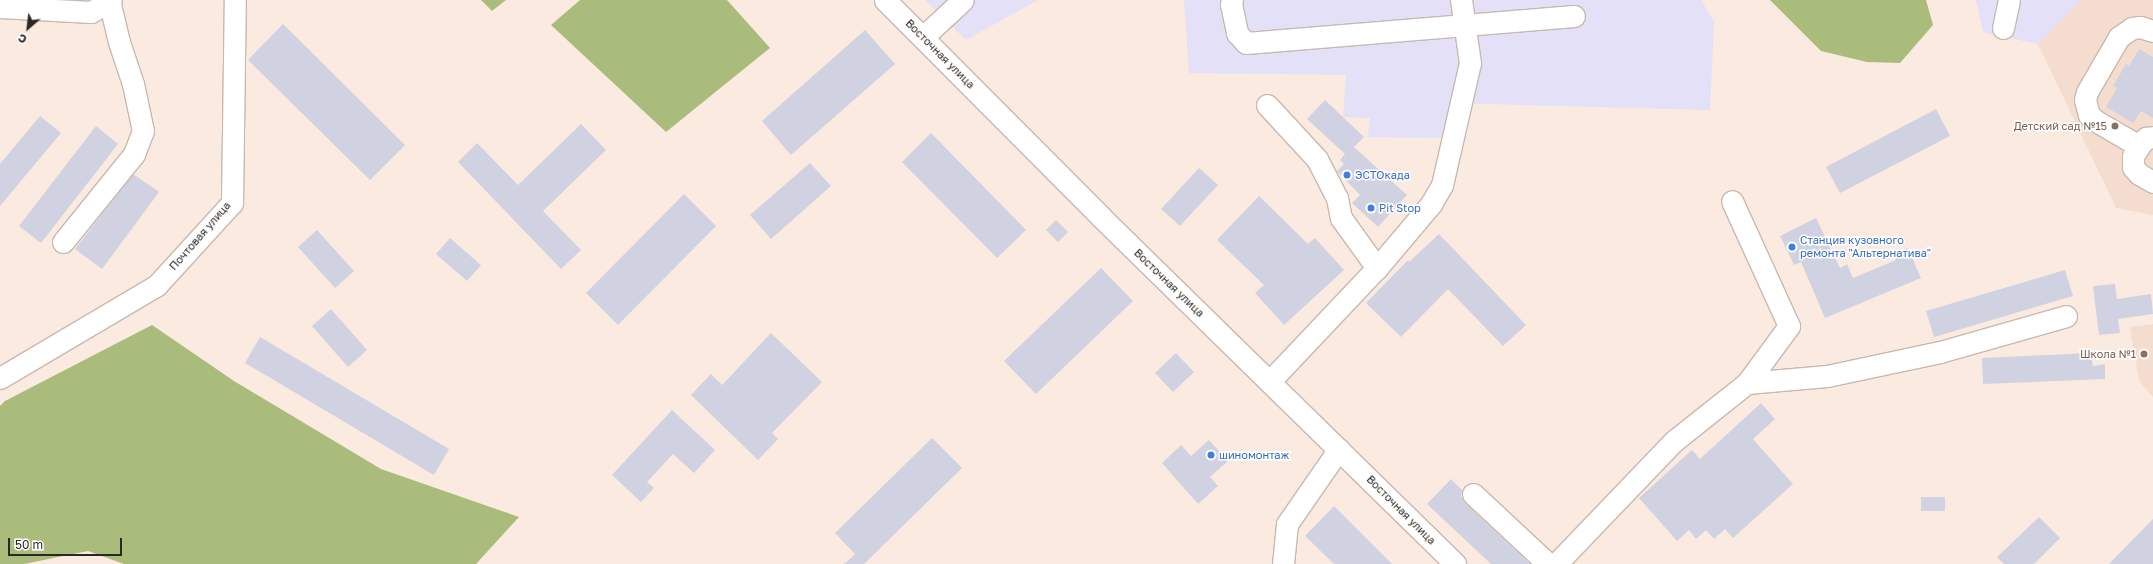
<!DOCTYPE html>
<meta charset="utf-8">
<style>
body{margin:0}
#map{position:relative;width:2153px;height:564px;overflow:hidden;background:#faeae0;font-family:"Golos Text",sans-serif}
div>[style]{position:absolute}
.industrial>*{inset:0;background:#e3e0f7}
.built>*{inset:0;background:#f4ddcf}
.forest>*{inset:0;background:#aabc7b}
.building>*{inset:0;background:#d0d2e2}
.roads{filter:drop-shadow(1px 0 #c8b9b0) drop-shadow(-1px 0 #c8b9b0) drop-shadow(0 1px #c8b9b0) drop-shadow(0 -1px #c8b9b0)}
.minor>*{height:21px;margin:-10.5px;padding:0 10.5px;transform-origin:10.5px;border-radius:10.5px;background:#fff}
.dots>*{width:11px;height:11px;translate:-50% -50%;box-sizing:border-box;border:2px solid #fff;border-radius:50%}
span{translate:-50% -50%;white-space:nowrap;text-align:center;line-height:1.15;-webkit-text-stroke:3px #fff;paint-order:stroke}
.street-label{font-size:11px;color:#2c2723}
.education-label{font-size:11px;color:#785e54}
.right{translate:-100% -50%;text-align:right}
.shop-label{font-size:11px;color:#366cbe}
.left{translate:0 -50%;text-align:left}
.north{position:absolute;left:8px;top:8px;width:40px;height:40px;-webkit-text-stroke:3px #fff;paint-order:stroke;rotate:208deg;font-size:11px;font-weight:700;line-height:16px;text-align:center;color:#2c2723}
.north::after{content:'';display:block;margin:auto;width:14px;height:18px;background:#2c2723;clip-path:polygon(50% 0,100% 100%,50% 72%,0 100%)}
.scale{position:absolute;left:8px;top:538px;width:114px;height:18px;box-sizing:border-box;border:2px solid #2c2723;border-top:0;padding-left:5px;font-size:12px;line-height:14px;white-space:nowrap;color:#2c2723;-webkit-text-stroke:3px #fff;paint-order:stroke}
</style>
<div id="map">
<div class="industrial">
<div style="clip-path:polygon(925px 0,1038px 0,966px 40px)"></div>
<div style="clip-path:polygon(1184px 0,1701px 0,1714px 22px,1710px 110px,1451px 103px,1450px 138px,1368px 137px,1370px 118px,1343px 117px,1346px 75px,1189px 73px)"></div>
<div style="clip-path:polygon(1976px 0,2081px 0,2038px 44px,1983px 32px)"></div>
</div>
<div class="built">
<div style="clip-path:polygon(2081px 0,2153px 0,2153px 215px,2116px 208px,2038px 44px)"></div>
<div style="clip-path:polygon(2153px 324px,2153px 397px,2139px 381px,2130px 327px)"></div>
</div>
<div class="forest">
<div style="clip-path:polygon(481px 0,506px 0,492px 11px)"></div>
<div style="clip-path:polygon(580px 0,727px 0,770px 48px,666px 132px,551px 25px)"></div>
<div style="clip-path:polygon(1770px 0,1926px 0,1933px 25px,1900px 63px,1867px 62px,1821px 51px)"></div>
<div style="clip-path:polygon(152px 325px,234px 381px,381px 469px,519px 517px,476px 564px,124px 564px,88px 551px,24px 564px,0 564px,0 406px,5px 401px)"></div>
</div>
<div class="building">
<div style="clip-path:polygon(283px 24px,405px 145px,370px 180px,248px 60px)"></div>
<div style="clip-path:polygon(865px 30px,895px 64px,791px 155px,762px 121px)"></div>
<div style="clip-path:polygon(2139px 49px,2153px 57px,2153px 118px,2141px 111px,2133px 123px,2106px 107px,2117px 88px,2113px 86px,2126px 64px,2129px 66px)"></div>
<div style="clip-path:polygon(1325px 100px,1364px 137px,1354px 147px,1407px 195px,1378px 227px,1352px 203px,1360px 195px,1337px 171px,1344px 164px,1340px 160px,1345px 154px,1307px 119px)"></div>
<div style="clip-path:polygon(1936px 109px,1950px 136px,1840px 193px,1826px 167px)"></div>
<div style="clip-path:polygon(40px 116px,61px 133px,0 206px,0 164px)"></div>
<div style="clip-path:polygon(581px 124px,606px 150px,543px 211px,581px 250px,561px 269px,458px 162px,477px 143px,518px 185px)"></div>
<div style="clip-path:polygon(96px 126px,118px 144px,41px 243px,19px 226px)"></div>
<div style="clip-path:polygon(931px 133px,1026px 230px,997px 258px,902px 162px)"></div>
<div style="clip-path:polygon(810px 163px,831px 186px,771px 239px,750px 215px)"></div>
<div style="clip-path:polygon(1199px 168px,1218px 185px,1180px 226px,1161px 209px)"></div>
<div style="clip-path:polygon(133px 174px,159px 192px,102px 269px,75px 249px)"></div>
<div style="clip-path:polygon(684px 194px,716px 226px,618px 325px,586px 293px)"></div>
<div style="clip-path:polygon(1259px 196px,1308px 244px,1315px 238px,1344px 270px,1284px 325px,1255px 293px,1264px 285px,1217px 240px)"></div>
<div style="clip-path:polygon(1816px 218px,1840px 268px,1847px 264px,1853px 278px,1896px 260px,1893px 254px,1908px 248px,1921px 278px,1825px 318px,1801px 262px,1794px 265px,1780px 236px)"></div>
<div style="clip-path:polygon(1056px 220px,1068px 232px,1058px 242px,1046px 230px)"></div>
<div style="clip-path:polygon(317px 230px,354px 271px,335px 288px,298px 247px)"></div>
<div style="clip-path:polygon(1439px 234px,1526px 325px,1503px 346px,1448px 289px,1401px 337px,1366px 303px,1408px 260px,1409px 262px)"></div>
<div style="clip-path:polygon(450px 238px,481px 265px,467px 281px,436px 254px)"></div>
<div style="clip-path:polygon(1101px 268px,1133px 301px,1036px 394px,1004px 361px)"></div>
<div style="clip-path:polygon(2065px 270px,2073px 296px,1934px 337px,1926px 311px)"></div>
<div style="clip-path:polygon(2115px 284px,2117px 299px,2151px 294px,2153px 314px,2118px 319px,2120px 333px,2099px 335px,2093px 286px)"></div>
<div style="clip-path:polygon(331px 309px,367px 350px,348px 367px,312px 326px)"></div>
<div style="clip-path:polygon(771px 333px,822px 382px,772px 433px,778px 439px,758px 460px,691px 395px,711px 374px,722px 385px)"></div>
<div style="clip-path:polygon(260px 337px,449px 449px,434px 475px,245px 363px)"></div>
<div style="clip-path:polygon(1176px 353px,1194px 372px,1173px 392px,1155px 373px)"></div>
<div style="clip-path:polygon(2090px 353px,2093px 366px,2105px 364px,2105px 379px,1983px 384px,1982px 358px)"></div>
<div style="clip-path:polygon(1761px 403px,1775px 419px,1753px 439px,1793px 484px,1733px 538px,1725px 529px,1714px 539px,1706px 530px,1696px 539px,1689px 530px,1677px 541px,1639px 498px,1692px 450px,1700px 459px)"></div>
<div style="clip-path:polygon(672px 410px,715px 450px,694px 473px,673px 454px,647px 482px,654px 488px,641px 502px,612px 475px)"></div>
<div style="clip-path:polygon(932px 438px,962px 468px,864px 564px,844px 564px,855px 554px,835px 533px)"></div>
<div style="clip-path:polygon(1209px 440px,1228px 461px,1210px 477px,1218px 486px,1198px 504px,1162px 463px,1181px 445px,1191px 456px)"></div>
<div style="clip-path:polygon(1451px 479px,1462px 490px,1461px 497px,1465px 503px,1530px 564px,1491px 564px,1427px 504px)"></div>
<div style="clip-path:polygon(1921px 497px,1945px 497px,1945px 511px,1921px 511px)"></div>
<div style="clip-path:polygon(1334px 506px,1392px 564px,1334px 564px,1305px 536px)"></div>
<div style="clip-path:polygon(2039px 517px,2060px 538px,2034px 564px,2004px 564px,1997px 557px)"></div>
<div style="clip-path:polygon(2153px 519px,2153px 564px,2109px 564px)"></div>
</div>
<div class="roads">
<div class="minor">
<div style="left:885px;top:0;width:306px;rotate:45.1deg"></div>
<div style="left:1101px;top:217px;width:496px;rotate:44.4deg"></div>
<div style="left:1232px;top:0;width:4px;rotate:104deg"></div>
<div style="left:1231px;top:4px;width:30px;rotate:78deg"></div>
<div style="left:1237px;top:33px;width:13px;rotate:48deg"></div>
<div style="left:1246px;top:43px;width:329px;rotate:-4.7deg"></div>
<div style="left:0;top:7px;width:91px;rotate:3.1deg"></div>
<div style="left:91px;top:12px;width:23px;rotate:-31deg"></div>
<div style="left:2003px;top:28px;width:29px;rotate:-78deg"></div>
<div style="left:2153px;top:31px;width:14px;rotate:-163deg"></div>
<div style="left:2140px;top:27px;width:8px;rotate:173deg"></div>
<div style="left:2132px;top:28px;width:16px;rotate:145deg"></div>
<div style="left:2119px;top:37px;width:64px;rotate:120.2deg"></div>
<div style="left:2087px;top:92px;width:8px;rotate:104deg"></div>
<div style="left:2085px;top:100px;width:16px;rotate:75deg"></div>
<div style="left:2089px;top:115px;width:9px;rotate:41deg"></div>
<div style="left:2096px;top:121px;width:50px;rotate:30.2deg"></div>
<div style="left:2139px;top:146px;width:11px;rotate:-49deg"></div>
<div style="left:2146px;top:138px;width:7px;rotate:-8deg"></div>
<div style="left:923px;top:37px;width:54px;rotate:-42.8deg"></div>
<div style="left:1267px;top:105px;width:74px;rotate:47.2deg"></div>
<div style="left:1317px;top:159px;width:44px;rotate:62.9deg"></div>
<div style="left:1337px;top:198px;width:20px;rotate:79deg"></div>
<div style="left:1341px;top:218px;width:62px;rotate:54.2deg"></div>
<div style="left:2139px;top:146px;width:12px;rotate:121deg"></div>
<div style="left:2133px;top:156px;width:11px;rotate:90deg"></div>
<div style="left:2133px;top:167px;width:9px;rotate:49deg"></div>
<div style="left:2139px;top:174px;width:16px;rotate:30deg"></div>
<div style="left:63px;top:242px;width:113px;rotate:-51.1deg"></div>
<div style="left:134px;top:154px;width:25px;rotate:-69deg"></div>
<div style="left:143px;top:131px;width:48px;rotate:-102deg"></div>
<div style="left:133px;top:84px;width:44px;rotate:-108.4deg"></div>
<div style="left:119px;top:42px;width:43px;rotate:-103.4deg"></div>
<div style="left:0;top:378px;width:182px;rotate:-30.6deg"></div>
<div style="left:157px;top:285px;width:111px;rotate:-47.6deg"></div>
<div style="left:232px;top:203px;width:203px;rotate:-89.2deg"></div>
<div style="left:1270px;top:381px;width:156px;rotate:-46.6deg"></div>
<div style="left:1377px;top:268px;width:84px;rotate:-49.8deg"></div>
<div style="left:1431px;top:204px;width:22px;rotate:-60deg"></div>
<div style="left:1442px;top:185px;width:125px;rotate:-77.1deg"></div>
<div style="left:1470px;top:63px;width:64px;rotate:-98.1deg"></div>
<div style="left:1747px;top:383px;width:80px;rotate:-5deg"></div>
<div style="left:1827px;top:376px;width:116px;rotate:-12deg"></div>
<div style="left:1940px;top:352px;width:131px;rotate:-15.9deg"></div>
<div style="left:1473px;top:494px;width:103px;rotate:43deg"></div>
<div style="left:1283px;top:564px;width:40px;rotate:-84.3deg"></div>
<div style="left:1287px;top:524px;width:91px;rotate:-55.3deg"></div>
<div style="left:1556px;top:564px;width:170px;rotate:-46.2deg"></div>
<div style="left:1674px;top:441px;width:93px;rotate:-38.5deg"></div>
<div style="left:1747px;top:383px;width:71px;rotate:-53.6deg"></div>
<div style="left:1789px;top:326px;width:137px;rotate:-114.5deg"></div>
</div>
</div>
<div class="dots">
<div style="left:2115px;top:126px;background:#8d6e63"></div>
<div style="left:1347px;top:175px;background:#3f7fe0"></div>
<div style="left:1371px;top:208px;background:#3f7fe0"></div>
<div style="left:1792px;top:247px;background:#3f7fe0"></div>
<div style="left:2144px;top:354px;background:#8d6e63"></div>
<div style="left:1211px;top:455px;background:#3f7fe0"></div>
</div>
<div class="street-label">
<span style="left:940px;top:54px;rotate:45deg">Восточная улица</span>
<span style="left:200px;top:236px;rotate:-49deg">Почтовая улица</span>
<span style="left:1169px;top:283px;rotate:44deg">Восточная улица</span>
<span style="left:1401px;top:510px;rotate:45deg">Восточная улица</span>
</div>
<div class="education-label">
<span class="right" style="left:2107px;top:126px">Детский сад №15</span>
<span class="right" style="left:2136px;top:354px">Школа №1</span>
</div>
<div class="shop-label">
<span class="left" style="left:1355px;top:175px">ЭСТОкада</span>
<span class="left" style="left:1379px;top:208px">Pit Stop</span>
<span class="left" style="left:1800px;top:247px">Станция кузовного<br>ремонта "Альтернатива"</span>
<span class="left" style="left:1219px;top:455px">шиномонтаж</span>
</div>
<div class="north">С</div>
<div class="scale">50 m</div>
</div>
